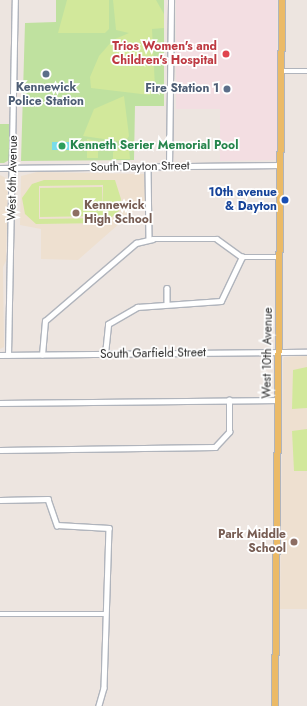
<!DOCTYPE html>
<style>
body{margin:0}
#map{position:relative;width:307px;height:706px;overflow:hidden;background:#ede5e0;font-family:Jost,sans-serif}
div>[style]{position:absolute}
.education>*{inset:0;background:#eee0d0}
.medical>*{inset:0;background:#f3dee2}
.green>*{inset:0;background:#bfe19f}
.pitch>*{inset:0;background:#d2e89b}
.water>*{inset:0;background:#78dcea}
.roads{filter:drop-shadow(1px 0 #b0b4bc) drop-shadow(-1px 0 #b0b4bc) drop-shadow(0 1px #b0b4bc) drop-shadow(0 -1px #b0b4bc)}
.minor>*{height:4.5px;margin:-2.25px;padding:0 2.25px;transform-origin:2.25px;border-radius:2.25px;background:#fff}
.major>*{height:6px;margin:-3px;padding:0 3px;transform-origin:3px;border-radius:3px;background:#ebba67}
.dots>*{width:11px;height:11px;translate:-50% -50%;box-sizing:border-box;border:2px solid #fff;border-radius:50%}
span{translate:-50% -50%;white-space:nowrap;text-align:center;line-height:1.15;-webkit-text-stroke:3.5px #fff;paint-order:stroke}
.health-label{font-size:12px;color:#be3a42;font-weight:700}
.right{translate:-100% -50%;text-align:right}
.service-label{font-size:12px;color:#4e5e75;font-weight:700}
.leisure-label{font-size:12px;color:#27864d;font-weight:700}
.left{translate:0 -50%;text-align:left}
.street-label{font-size:12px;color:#2c2c2c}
.transit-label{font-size:12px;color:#164399;font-weight:700}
.education-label{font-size:12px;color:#785e54;font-weight:700}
</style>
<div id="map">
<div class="education">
<div style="clip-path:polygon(37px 172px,145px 174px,145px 201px,78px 260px,41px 259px,41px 229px,20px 225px,21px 176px)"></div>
<div style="clip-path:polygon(0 175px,8px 179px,6px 261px,3px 267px,4px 347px,0 349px)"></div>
<div style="clip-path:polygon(307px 356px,307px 609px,280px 609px,283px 361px,284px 357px)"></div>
</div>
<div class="medical">
<div style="clip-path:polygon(176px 0,277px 0,277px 160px,220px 161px,220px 109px,176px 109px)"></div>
</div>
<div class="green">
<div style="clip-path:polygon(56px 0,164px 0,164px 106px,135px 106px,134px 160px,21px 161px,25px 23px,56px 22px)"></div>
<div style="clip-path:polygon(0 124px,9px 124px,9px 160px,4px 163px,0 163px)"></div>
</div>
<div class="pitch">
<div style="clip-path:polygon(67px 0,109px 0,109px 29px,105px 33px,58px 33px)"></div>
<div style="clip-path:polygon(113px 0,156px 0,164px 14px,164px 28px,152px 29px,155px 87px,150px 95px,91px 88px,90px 77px,99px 56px,113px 40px,129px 33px,116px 30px)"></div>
<div style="clip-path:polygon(124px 96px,129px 136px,125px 142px,83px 136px,94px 109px)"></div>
<div style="clip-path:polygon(87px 139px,107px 143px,107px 149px,98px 151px,98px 158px,87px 158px)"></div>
<div style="clip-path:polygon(121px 147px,129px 149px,130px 159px,113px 159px,113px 152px)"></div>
<div style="clip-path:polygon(evenodd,44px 180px,115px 180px,121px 199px,119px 211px,105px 223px,36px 224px,25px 214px,22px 198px,32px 184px,44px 180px,103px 185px,103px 218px,39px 219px,39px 186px,103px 185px)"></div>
<div style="clip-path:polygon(102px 187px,103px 216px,40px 217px,40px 188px)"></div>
<div style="clip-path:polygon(307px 367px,307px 408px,292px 409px,293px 370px)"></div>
<div style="clip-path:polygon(307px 429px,307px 471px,294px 471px,292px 431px)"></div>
</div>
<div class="water">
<div style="clip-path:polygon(52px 142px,72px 142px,72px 150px,52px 150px)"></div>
</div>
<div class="roads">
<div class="minor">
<div style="left:281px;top:71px;width:26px"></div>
<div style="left:148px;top:167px;width:72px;rotate:89.2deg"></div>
<div style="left:169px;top:167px;width:167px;rotate:-89.3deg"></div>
<div style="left:0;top:168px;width:280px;rotate:-0.6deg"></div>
<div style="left:167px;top:288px;width:16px;rotate:90deg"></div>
<div style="left:105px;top:354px;width:30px;rotate:-84deg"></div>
<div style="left:108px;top:324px;width:34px;rotate:-30deg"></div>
<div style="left:137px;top:307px;width:84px;rotate:-4.1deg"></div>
<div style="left:221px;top:301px;width:49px;rotate:-64.5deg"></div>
<div style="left:0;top:355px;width:307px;rotate:-0.6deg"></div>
<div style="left:8px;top:355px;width:355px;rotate:-88.9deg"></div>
<div style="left:42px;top:355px;width:34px;rotate:-85deg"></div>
<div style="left:45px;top:321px;width:120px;rotate:-40.6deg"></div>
<div style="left:136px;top:243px;width:17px;rotate:-13deg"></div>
<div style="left:153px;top:239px;width:64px"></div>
<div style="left:217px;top:239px;width:31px;rotate:36deg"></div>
<div style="left:242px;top:257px;width:38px"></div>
<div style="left:0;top:403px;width:278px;rotate:-0.6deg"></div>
<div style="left:0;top:450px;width:215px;rotate:-0.8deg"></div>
<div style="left:215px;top:447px;width:21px;rotate:-47deg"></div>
<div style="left:229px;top:432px;width:32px;rotate:-90deg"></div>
<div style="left:0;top:500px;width:48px;rotate:-1.2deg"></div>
<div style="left:48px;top:499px;width:28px;rotate:71deg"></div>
<div style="left:57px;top:525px;width:52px;rotate:3.3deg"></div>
<div style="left:109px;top:528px;width:160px;rotate:91.8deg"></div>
<div style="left:104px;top:688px;width:19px;rotate:106deg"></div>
<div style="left:0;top:614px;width:104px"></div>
</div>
<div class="major">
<div style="left:275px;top:706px;width:706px;rotate:-89.43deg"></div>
</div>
</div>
<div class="dots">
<div style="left:226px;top:54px;background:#e0444e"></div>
<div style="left:46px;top:74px;background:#5c6f8a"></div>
<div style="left:227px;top:89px;background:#5c6f8a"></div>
<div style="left:62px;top:146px;background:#2e9e5b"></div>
<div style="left:285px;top:200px;background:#1a4fb4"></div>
<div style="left:76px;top:213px;background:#8d6e63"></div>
<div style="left:294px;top:542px;background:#8d6e63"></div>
</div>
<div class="health-label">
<span class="right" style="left:217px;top:54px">Trios Women's and<br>Children's Hospital</span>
</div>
<div class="service-label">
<span style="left:46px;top:95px">Kennewick<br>Police Station</span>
<span class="right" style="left:219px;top:89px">Fire Station 1</span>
</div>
<div class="leisure-label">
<span class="left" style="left:70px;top:146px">Kenneth Serier Memorial Pool</span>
</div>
<div class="street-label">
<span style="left:140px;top:167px;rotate:-1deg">South Dayton Street</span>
<span style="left:13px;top:178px;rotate:-89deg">West 6th Avenue</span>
<span style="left:268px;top:353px;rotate:-89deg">West 10th Avenue</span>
<span style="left:153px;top:354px;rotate:-1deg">South Garfield Street</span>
</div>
<div class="transit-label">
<span class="right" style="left:277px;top:200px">10th avenue<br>&amp; Dayton</span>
</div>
<div class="education-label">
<span class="left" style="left:84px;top:213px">Kennewick<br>High School</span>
<span class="right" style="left:286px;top:542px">Park Middle<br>School</span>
</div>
</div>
